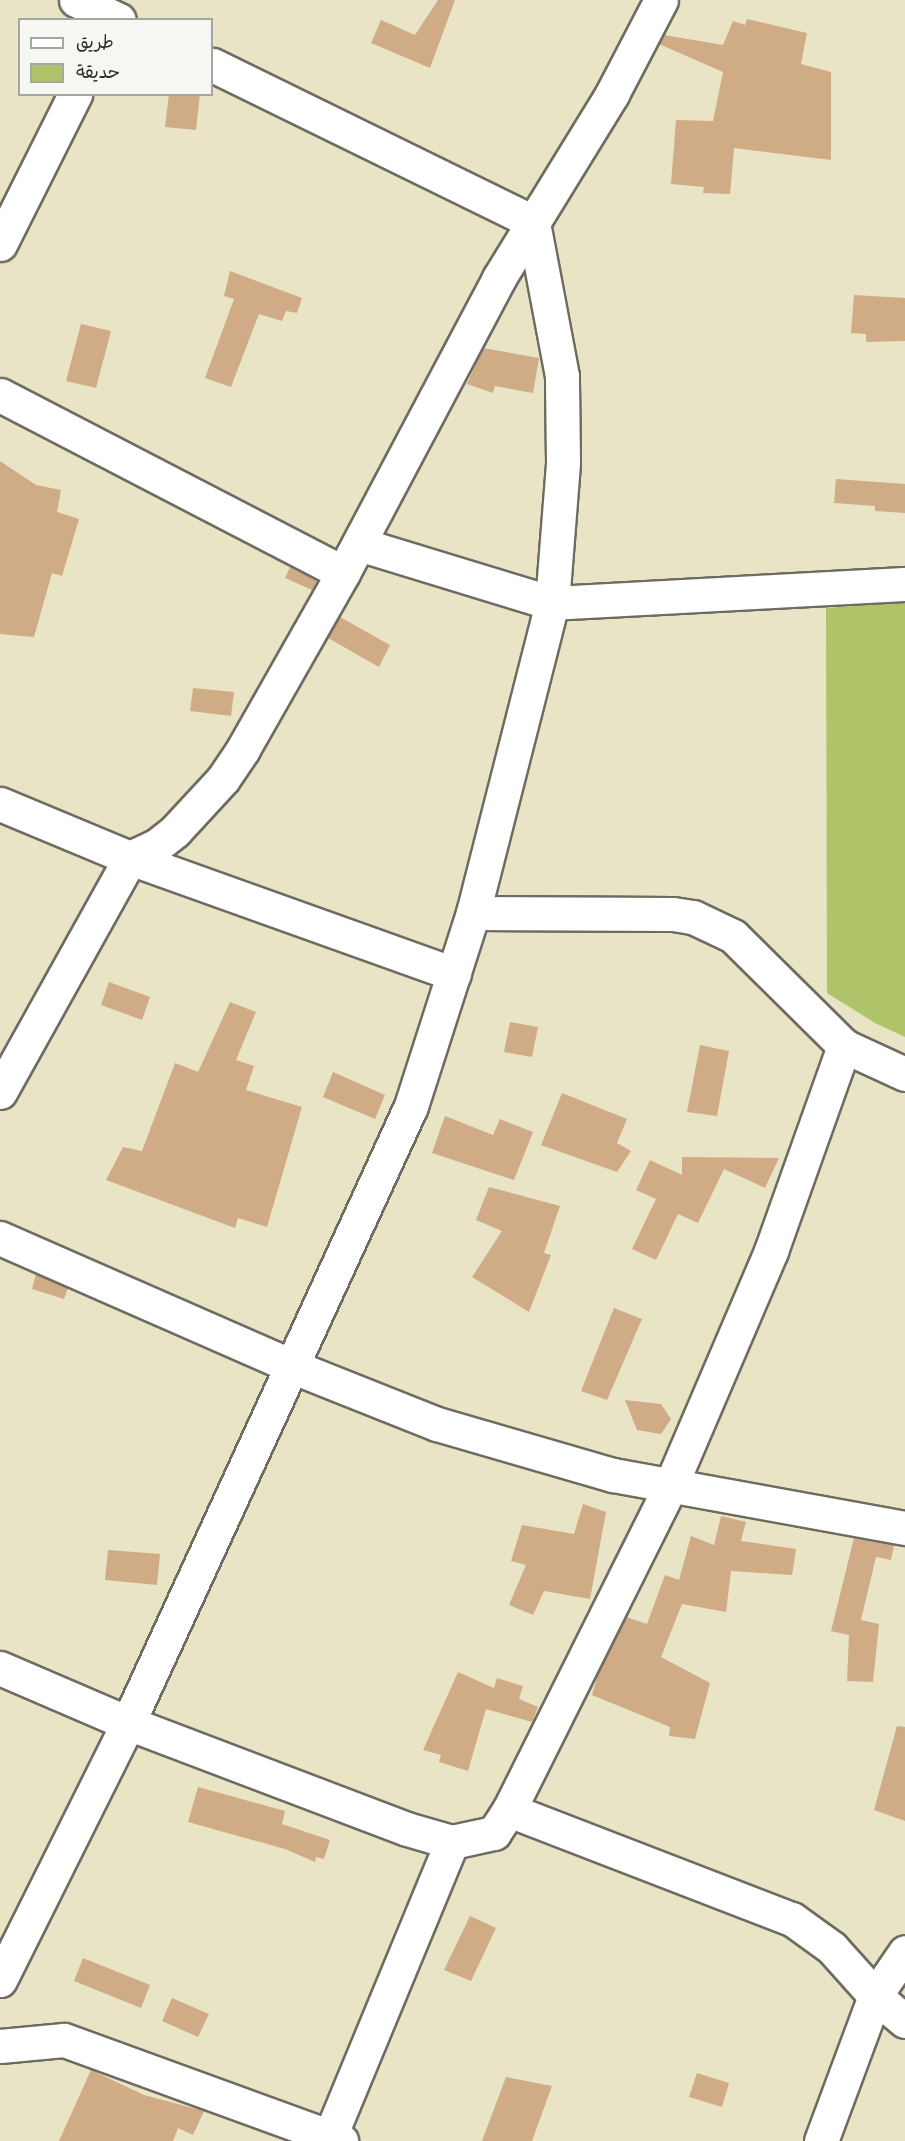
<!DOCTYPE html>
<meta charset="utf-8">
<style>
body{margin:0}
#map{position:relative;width:905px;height:2141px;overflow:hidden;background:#eae4c6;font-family:"Indie Flower","Playpen Sans Arabic",sans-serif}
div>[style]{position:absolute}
.green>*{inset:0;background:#afc468}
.building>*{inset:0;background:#cfac86}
.roads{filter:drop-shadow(2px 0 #6e6c61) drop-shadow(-2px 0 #6e6c61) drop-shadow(0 2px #6e6c61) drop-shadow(0 -2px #6e6c61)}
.minor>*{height:33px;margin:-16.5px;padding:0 16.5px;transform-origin:16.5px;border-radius:16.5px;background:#fff}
span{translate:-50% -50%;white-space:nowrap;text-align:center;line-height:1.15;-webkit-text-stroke:6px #f6f6f2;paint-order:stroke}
.legend{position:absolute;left:18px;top:18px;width:195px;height:78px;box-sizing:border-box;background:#f6f6f2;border:2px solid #a5a5a2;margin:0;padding:8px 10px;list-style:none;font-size:18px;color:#2b2b2b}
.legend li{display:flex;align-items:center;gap:12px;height:30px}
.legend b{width:30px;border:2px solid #a5a5a2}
</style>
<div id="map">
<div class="green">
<div style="clip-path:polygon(905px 602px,905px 1037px,875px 1023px,827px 993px,826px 608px)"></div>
</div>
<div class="building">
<div style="clip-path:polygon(438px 0,455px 0,430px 68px,371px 43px,381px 20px,415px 35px)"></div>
<div style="clip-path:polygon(747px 19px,807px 33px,801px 64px,831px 72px,831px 160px,734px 148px,730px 194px,703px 193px,704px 187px,671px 184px,676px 120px,713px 121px,723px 72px,659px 44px,664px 35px,723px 45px,733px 21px,745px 25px)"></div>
<div style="clip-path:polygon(169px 94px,200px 94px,196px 130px,165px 127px)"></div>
<div style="clip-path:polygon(230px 271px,302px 298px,297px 313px,286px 311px,282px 321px,259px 314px,231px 387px,205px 378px,234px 299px,224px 296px)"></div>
<div style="clip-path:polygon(854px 295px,905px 298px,905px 341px,866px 342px,866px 334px,851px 333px)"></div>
<div style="clip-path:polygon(81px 324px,111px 331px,96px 388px,66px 381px)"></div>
<div style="clip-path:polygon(483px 348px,539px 358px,533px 393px,495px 386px,493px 393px,467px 384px)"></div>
<div style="clip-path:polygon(0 461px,36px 485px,61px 490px,57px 512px,79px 519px,62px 576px,52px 573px,34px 637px,0 634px)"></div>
<div style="clip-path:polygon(836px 479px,905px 484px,905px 513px,875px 511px,875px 506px,834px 503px)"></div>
<div style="clip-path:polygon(290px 567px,317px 581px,312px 590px,285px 578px)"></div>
<div style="clip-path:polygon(340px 617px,390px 645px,379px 667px,328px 638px)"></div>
<div style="clip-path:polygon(193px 688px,234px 692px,231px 716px,190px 711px)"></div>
<div style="clip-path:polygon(109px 982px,150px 997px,142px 1020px,101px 1005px)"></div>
<div style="clip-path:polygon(230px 1002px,256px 1012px,236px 1060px,254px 1066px,246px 1090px,302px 1107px,267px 1227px,238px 1218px,235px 1228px,106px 1180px,123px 1147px,142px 1151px,175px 1063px,198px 1072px)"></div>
<div style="clip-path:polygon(510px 1022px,538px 1027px,532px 1057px,504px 1052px)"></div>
<div style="clip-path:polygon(700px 1045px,729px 1051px,717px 1116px,687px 1112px)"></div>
<div style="clip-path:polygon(333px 1072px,385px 1095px,375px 1119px,323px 1097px)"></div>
<div style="clip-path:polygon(562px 1093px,627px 1119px,617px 1143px,631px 1151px,617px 1172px,541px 1145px)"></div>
<div style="clip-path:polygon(445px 1116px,493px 1135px,500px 1119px,533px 1132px,514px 1180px,432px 1153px)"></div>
<div style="clip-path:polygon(682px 1157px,779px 1158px,765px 1188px,724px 1169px,698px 1223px,678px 1214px,656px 1260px,632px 1249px,656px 1199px,636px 1190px,650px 1160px,682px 1175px)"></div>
<div style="clip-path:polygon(489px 1187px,560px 1206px,544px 1253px,551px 1255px,529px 1312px,472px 1277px,502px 1231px,476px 1220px)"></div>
<div style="clip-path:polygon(36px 1274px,68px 1288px,64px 1299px,32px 1289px)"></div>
<div style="clip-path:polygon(614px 1308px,642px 1319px,607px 1400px,581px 1391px)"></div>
<div style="clip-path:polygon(625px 1400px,661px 1404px,671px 1419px,661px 1434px,637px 1430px)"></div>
<div style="clip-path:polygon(583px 1504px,606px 1512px,590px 1599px,544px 1591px,533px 1615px,509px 1605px,526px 1565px,511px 1561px,522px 1525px,574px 1534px)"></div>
<div style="clip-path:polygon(721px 1516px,746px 1522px,741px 1541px,796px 1549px,792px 1575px,731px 1571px,726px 1612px,682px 1604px,661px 1657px,710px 1683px,695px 1739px,669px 1736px,670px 1727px,592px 1695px,598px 1674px,626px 1617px,647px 1624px,665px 1575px,679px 1580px,691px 1536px,714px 1545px)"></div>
<div style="clip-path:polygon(854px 1538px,894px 1545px,891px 1560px,876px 1557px,861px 1620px,879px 1624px,873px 1682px,847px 1681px,849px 1635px,831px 1631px)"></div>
<div style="clip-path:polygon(108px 1550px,160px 1554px,157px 1585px,105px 1580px)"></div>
<div style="clip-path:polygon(458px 1672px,494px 1688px,497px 1678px,523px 1686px,519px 1699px,538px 1707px,532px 1722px,486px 1709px,468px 1771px,439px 1762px,441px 1755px,423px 1750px)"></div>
<div style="clip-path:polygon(897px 1726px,905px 1727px,905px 1821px,874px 1810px)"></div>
<div style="clip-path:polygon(198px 1787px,285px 1811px,282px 1824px,330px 1840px,324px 1859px,316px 1857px,315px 1862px,285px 1849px,188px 1822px)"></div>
<div style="clip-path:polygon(470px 1916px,496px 1928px,471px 1981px,444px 1970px)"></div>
<div style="clip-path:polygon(83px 1958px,150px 1985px,141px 2008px,74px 1981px)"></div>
<div style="clip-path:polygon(172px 1998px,209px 2014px,198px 2037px,162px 2021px)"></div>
<div style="clip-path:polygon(91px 2070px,144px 2095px,204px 2111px,193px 2135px,178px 2128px,173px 2141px,59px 2141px)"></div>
<div style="clip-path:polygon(697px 2073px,729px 2083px,722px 2107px,689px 2097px)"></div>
<div style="clip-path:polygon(506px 2077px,552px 2086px,532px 2141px,482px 2141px)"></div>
</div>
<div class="roads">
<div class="minor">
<div style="left:76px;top:0;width:47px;rotate:24.9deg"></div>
<div style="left:0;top:244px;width:168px;rotate:-63.4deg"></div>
<div style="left:0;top:395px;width:386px;rotate:27.4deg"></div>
<div style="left:359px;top:544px;width:202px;rotate:17deg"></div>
<div style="left:552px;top:603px;width:354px;rotate:-3.1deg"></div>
<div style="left:0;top:804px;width:141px;rotate:22.6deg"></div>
<div style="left:130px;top:858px;width:344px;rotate:19.7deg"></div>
<div style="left:473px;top:913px;width:200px;rotate:0.3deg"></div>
<div style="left:673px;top:914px;width:20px;rotate:9deg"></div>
<div style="left:693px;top:917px;width:44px;rotate:25.4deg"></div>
<div style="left:733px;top:936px;width:156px;rotate:44.7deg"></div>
<div style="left:844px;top:1046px;width:67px;rotate:24.7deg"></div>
<div style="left:0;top:1092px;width:268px;rotate:-60.9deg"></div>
<div style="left:130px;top:858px;width:29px;rotate:-25deg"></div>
<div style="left:156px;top:846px;width:24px;rotate:-38deg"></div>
<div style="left:175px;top:831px;width:71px;rotate:-47.3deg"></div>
<div style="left:223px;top:779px;width:36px;rotate:-56deg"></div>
<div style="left:243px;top:749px;width:202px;rotate:-60.4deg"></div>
<div style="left:343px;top:573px;width:334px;rotate:-62.1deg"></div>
<div style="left:499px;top:278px;width:216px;rotate:-58.4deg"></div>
<div style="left:612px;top:94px;width:106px;rotate:-62.5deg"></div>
<div style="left:0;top:1238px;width:318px;rotate:23.7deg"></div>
<div style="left:291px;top:1366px;width:157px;rotate:21.7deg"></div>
<div style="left:437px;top:1424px;width:183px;rotate:16.2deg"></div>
<div style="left:613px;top:1475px;width:297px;rotate:10.3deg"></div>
<div style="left:0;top:1668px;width:139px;rotate:23.3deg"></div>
<div style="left:128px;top:1723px;width:298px;rotate:20.8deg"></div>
<div style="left:407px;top:1829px;width:47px;rotate:16.1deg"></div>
<div style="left:452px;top:1842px;width:43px;rotate:-12.1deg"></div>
<div style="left:494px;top:1833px;width:27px;rotate:-57deg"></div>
<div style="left:509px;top:1810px;width:361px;rotate:-63.5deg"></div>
<div style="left:670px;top:1487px;width:257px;rotate:-66.8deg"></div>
<div style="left:771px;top:1251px;width:218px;rotate:-70.4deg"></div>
<div style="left:509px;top:1810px;width:303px;rotate:21.1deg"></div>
<div style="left:792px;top:1919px;width:49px;rotate:35.9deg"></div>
<div style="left:832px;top:1948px;width:64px;rotate:48.1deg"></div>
<div style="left:875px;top:1996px;width:39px;rotate:40deg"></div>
<div style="left:0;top:1980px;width:287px;rotate:-63.5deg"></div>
<div style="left:128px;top:1723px;width:679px;rotate:-65.36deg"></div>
<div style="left:411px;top:1106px;width:203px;rotate:-72.2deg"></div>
<div style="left:473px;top:913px;width:320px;rotate:-75.7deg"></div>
<div style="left:552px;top:603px;width:141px;rotate:-85.5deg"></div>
<div style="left:563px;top:462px;width:86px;rotate:-90.7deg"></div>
<div style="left:562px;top:376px;width:157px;rotate:-100.7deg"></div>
<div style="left:533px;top:222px;width:357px;rotate:-153.9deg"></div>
<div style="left:0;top:2046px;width:64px;rotate:-5.4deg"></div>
<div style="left:64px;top:2040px;width:295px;rotate:20deg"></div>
<div style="left:328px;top:2141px;width:324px;rotate:-67.5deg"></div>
<div style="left:821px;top:2141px;width:155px;rotate:-69.6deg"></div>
<div style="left:875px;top:1996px;width:53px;rotate:-55.7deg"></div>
</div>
</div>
<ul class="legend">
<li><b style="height:8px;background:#fff"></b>طريق</li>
<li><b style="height:16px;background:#afc468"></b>حديقة</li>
</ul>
</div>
